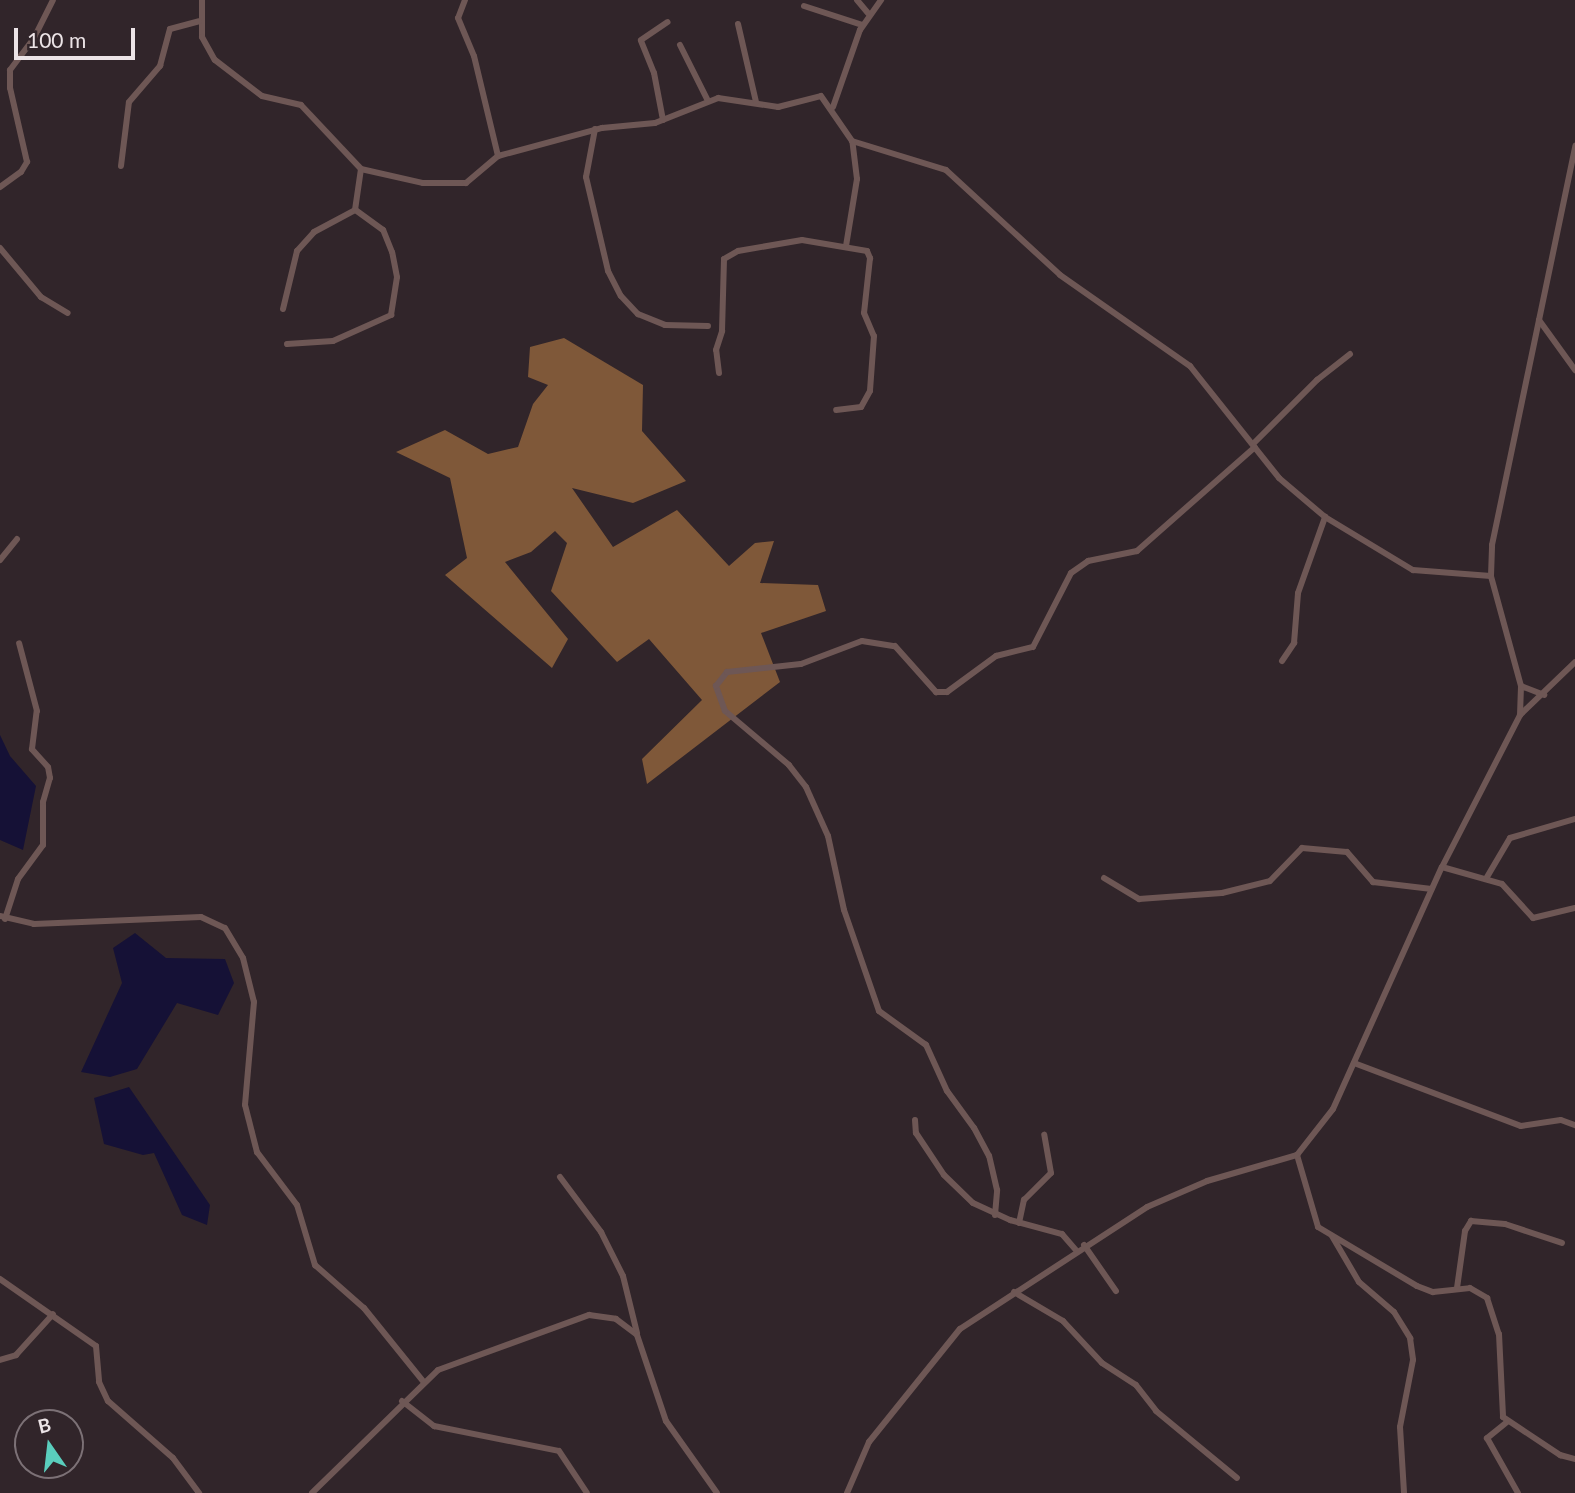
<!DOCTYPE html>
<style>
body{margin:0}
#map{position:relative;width:1575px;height:1493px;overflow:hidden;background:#31252a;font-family:Lato,sans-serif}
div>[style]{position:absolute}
.forest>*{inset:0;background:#7f5839}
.water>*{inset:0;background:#151136}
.street>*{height:6px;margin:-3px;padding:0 3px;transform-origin:3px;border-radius:3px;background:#6e5755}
span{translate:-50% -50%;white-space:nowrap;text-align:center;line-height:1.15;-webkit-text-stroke:7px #31252a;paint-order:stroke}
.north{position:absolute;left:14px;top:1409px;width:70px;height:70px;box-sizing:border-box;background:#31252a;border:2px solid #7c7176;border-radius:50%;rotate:346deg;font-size:19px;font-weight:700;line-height:28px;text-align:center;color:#ece4e7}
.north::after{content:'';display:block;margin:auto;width:24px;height:32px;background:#5acebd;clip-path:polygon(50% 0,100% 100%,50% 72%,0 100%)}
.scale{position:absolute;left:14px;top:28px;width:121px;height:32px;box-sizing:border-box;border:4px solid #ece4e7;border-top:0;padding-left:9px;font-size:21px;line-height:24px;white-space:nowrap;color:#ece4e7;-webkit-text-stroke:5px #31252a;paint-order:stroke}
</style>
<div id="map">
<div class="forest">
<div style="clip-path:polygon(564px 338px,643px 385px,642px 431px,686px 481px,633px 503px,572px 488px,613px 547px,677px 510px,729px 566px,755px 543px,774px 541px,760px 583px,818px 585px,826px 611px,761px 633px,780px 682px,647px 784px,642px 759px,702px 700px,649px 639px,617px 662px,551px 591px,567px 543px,555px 531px,531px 552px,505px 562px,568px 639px,552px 668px,445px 575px,467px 558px,450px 478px,396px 452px,445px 430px,488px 454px,518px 447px,533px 404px,548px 385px,528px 377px,530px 347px)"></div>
</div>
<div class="water">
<div style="clip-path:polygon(0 735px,10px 756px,36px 786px,23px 850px,0 840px)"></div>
<div style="clip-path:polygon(135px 933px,166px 958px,225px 959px,234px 983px,218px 1015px,177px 1003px,137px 1069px,110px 1077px,81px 1072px,122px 983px,113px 948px)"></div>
<div style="clip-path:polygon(129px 1087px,210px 1205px,207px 1225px,182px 1215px,154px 1153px,143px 1155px,104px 1144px,94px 1098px)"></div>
</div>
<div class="street">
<div style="left:202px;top:0;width:37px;rotate:90deg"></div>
<div style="left:202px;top:37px;width:26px;rotate:61deg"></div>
<div style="left:215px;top:60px;width:59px;rotate:37.5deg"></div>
<div style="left:262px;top:96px;width:40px;rotate:13deg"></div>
<div style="left:301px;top:105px;width:88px;rotate:46.8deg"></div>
<div style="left:361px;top:169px;width:64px;rotate:12.7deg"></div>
<div style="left:423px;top:183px;width:43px"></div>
<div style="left:466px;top:183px;width:42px;rotate:-40.2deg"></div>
<div style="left:498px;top:156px;width:108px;rotate:-15.1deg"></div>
<div style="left:602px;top:128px;width:53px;rotate:-5.4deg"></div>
<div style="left:655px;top:123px;width:68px;rotate:-21.6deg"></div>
<div style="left:718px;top:98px;width:61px;rotate:8.5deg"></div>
<div style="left:778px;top:107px;width:44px;rotate:-14.3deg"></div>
<div style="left:821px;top:96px;width:55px;rotate:55.4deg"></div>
<div style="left:852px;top:141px;width:98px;rotate:17.1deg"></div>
<div style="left:946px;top:170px;width:155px;rotate:42.6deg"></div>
<div style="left:1060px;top:275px;width:159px;rotate:35deg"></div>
<div style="left:1190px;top:366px;width:143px;rotate:51.5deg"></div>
<div style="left:1279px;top:478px;width:60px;rotate:40.3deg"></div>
<div style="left:1325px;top:517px;width:103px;rotate:31.1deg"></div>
<div style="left:1413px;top:570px;width:78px;rotate:4.4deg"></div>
<div style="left:465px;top:0;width:19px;rotate:111deg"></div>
<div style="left:458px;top:18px;width:41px;rotate:67.2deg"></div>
<div style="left:474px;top:56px;width:103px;rotate:76.5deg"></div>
<div style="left:857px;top:0;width:17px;rotate:50deg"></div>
<div style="left:804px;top:6px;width:61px;rotate:18.1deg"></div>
<div style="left:738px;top:24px;width:80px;rotate:77deg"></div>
<div style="left:680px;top:45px;width:63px;rotate:63.4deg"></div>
<div style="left:833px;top:107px;width:82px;rotate:-70.7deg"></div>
<div style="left:860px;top:30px;width:37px;rotate:-55deg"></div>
<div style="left:663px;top:120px;width:48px;rotate:-100.8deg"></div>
<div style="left:654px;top:73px;width:35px;rotate:-112deg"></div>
<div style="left:641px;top:40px;width:32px;rotate:-34deg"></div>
<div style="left:595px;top:129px;width:49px;rotate:100.6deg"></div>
<div style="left:586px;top:177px;width:97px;rotate:76.8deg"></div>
<div style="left:608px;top:271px;width:28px;rotate:63deg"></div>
<div style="left:621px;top:296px;width:25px;rotate:47deg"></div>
<div style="left:638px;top:314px;width:29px;rotate:22deg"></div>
<div style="left:665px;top:325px;width:43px;rotate:1.3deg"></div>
<div style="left:121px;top:166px;width:64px;rotate:-82.9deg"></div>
<div style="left:129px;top:102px;width:48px;rotate:-49.3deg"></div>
<div style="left:160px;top:66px;width:38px;rotate:-75deg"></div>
<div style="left:170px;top:29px;width:30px;rotate:-15deg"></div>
<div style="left:0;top:187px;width:26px;rotate:-36deg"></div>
<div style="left:21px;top:172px;width:12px;rotate:-59deg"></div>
<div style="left:27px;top:162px;width:76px;rotate:-102.9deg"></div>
<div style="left:10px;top:88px;width:18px;rotate:-90deg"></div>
<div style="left:10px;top:70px;width:40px;rotate:-53deg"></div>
<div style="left:34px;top:38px;width:42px;rotate:-63.4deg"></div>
<div style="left:846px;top:246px;width:68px;rotate:-80.7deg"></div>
<div style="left:857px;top:179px;width:38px;rotate:-97deg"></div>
<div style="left:0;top:248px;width:64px;rotate:50.1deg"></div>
<div style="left:41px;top:297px;width:31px;rotate:31deg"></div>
<div style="left:283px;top:309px;width:60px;rotate:-76.4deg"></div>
<div style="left:297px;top:251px;width:25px;rotate:-48deg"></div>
<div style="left:314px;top:232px;width:47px;rotate:-28.2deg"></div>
<div style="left:355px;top:210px;width:41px;rotate:-81.7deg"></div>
<div style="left:1539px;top:320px;width:62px;rotate:54.2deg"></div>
<div style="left:287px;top:344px;width:46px;rotate:-3.7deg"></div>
<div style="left:333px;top:341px;width:64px;rotate:-24.1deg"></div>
<div style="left:391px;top:315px;width:38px;rotate:-81deg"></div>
<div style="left:397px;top:277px;width:25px;rotate:-101deg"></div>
<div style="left:392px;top:252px;width:24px;rotate:-112deg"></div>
<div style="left:383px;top:230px;width:34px;rotate:-144deg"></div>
<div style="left:719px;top:373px;width:23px;rotate:-97deg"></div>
<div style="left:716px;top:350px;width:20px;rotate:-72deg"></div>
<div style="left:722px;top:331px;width:72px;rotate:-88.4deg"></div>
<div style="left:724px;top:259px;width:16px;rotate:-30deg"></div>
<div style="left:738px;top:251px;width:65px;rotate:-9.8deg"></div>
<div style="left:802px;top:240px;width:66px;rotate:9.6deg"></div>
<div style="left:867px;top:251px;width:8px;rotate:67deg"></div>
<div style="left:870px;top:258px;width:55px;rotate:96.2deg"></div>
<div style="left:864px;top:313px;width:25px;rotate:67deg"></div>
<div style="left:874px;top:336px;width:55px;rotate:94.2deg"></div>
<div style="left:870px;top:391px;width:18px;rotate:119deg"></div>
<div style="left:861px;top:407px;width:25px;rotate:173deg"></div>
<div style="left:1253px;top:444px;width:91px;rotate:-45deg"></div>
<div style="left:1317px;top:380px;width:42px;rotate:-38.2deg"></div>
<div style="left:0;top:560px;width:27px;rotate:-51deg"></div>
<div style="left:1282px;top:661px;width:22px;rotate:-56deg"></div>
<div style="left:1294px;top:643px;width:50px;rotate:-85.4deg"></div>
<div style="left:1298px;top:593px;width:81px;rotate:-70.4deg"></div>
<div style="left:1521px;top:686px;width:25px;rotate:21deg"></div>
<div style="left:1520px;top:715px;width:76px;rotate:-43.9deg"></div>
<div style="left:1442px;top:867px;width:62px;rotate:15.8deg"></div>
<div style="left:1502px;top:884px;width:46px;rotate:47.6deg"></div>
<div style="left:1533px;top:918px;width:43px;rotate:-13.4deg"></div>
<div style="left:1487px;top:877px;width:45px;rotate:-59.5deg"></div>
<div style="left:1510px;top:838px;width:68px;rotate:-16.3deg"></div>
<div style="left:1104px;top:878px;width:41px;rotate:31deg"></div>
<div style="left:1139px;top:899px;width:83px;rotate:-4.1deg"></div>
<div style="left:1222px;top:893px;width:49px;rotate:-14deg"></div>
<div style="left:1270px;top:881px;width:46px;rotate:-45.9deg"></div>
<div style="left:1302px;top:848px;width:45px;rotate:5.1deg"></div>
<div style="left:1347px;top:852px;width:40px;rotate:49deg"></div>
<div style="left:1373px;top:882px;width:59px;rotate:6.8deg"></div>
<div style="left:0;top:916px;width:35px;rotate:13deg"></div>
<div style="left:34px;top:924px;width:167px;rotate:-2.4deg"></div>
<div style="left:201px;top:917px;width:26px;rotate:25deg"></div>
<div style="left:225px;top:928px;width:35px;rotate:59deg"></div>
<div style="left:243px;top:958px;width:45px;rotate:76deg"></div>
<div style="left:254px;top:1002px;width:103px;rotate:95deg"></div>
<div style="left:245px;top:1105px;width:49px;rotate:75.7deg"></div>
<div style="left:257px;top:1152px;width:66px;rotate:53deg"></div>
<div style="left:297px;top:1205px;width:63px;rotate:73.3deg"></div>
<div style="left:315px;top:1265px;width:65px;rotate:41.3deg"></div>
<div style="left:364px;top:1308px;width:94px;rotate:51.1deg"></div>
<div style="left:5px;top:919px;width:42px;rotate:-72deg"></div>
<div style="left:18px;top:879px;width:42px;rotate:-53.7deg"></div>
<div style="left:43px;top:845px;width:43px;rotate:-90deg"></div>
<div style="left:43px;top:802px;width:25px;rotate:-74deg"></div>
<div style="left:50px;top:778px;width:11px;rotate:-100deg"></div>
<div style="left:48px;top:767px;width:24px;rotate:-132deg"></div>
<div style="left:32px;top:749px;width:38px;rotate:-83deg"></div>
<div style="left:37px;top:711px;width:70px;rotate:-104.8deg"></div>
<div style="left:1354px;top:1063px;width:178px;rotate:20.7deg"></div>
<div style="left:1521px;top:1126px;width:40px;rotate:-8.5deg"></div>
<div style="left:1561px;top:1120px;width:15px;rotate:20deg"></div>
<div style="left:915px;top:1120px;width:13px;rotate:86deg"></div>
<div style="left:916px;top:1133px;width:50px;rotate:56.3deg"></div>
<div style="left:944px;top:1175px;width:40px;rotate:44deg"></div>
<div style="left:973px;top:1203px;width:41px;rotate:24.7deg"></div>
<div style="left:1010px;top:1220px;width:54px;rotate:15.1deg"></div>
<div style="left:1062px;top:1234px;width:21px;rotate:49deg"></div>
<div style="left:1297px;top:1155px;width:75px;rotate:73.7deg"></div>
<div style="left:1318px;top:1227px;width:115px;rotate:30.8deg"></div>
<div style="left:1417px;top:1286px;width:17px;rotate:21deg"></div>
<div style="left:1433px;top:1292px;width:37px;rotate:-6deg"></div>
<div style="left:1470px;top:1288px;width:20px;rotate:30deg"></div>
<div style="left:1487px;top:1298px;width:38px;rotate:72deg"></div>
<div style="left:1499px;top:1334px;width:83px;rotate:87.2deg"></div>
<div style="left:1503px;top:1417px;width:69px;rotate:33.7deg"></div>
<div style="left:1560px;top:1455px;width:16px;rotate:15deg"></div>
<div style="left:560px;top:1177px;width:69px;rotate:53.3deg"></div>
<div style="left:601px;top:1232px;width:49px;rotate:63.4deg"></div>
<div style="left:623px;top:1276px;width:59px;rotate:76.2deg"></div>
<div style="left:995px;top:1215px;width:25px;rotate:-85deg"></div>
<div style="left:997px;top:1190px;width:35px;rotate:-103deg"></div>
<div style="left:989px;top:1156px;width:32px;rotate:-118deg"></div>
<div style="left:974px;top:1128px;width:46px;rotate:-126.1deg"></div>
<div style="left:947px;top:1091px;width:51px;rotate:-114.5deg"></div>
<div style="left:926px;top:1045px;width:58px;rotate:-144.1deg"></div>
<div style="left:879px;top:1011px;width:107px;rotate:-109.1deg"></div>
<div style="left:844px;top:910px;width:76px;rotate:-102.2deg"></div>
<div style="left:828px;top:836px;width:54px;rotate:-114.2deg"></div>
<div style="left:806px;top:787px;width:28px;rotate:-128deg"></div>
<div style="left:789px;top:765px;width:84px;rotate:-139.8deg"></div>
<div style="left:725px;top:711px;width:27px;rotate:-110deg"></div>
<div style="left:716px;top:686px;width:18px;rotate:-52deg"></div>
<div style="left:727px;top:672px;width:74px;rotate:-6.2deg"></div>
<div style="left:801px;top:664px;width:65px;rotate:-20.7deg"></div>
<div style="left:862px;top:641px;width:33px;rotate:9deg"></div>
<div style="left:895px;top:646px;width:62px;rotate:48.3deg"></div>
<div style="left:936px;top:692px;width:11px"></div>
<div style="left:947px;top:692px;width:61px;rotate:-36.3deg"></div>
<div style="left:996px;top:656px;width:38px;rotate:-14deg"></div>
<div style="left:1033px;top:647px;width:83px;rotate:-62.8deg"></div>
<div style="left:1071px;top:573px;width:21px;rotate:-35deg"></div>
<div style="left:1088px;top:561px;width:50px;rotate:-11.5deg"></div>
<div style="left:1137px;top:551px;width:157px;rotate:-41.4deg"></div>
<div style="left:1019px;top:1223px;width:24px;rotate:-78deg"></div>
<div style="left:1024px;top:1200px;width:38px;rotate:-45deg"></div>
<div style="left:1051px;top:1173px;width:39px;rotate:-100deg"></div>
<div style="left:1332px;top:1236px;width:53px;rotate:59.6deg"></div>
<div style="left:1359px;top:1282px;width:46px;rotate:40.6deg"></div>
<div style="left:1394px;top:1312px;width:31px;rotate:58deg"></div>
<div style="left:1410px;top:1338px;width:22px;rotate:82deg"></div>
<div style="left:1413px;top:1360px;width:68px;rotate:101deg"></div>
<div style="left:1400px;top:1427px;width:66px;rotate:86.5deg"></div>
<div style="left:1084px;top:1245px;width:56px;rotate:55.2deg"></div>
<div style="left:0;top:1279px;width:117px;rotate:34.9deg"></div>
<div style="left:96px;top:1346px;width:36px;rotate:85deg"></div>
<div style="left:99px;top:1382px;width:21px;rotate:65deg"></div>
<div style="left:108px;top:1401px;width:86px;rotate:41.2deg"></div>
<div style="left:173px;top:1458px;width:44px;rotate:53.4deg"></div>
<div style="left:1457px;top:1288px;width:58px;rotate:-82deg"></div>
<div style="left:1465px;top:1231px;width:12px;rotate:-59deg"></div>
<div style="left:1471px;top:1221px;width:34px;rotate:5deg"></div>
<div style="left:1505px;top:1224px;width:60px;rotate:18.4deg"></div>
<div style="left:1014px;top:1292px;width:57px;rotate:30.6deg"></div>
<div style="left:1063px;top:1321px;width:57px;rotate:47.1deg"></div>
<div style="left:1102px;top:1363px;width:40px;rotate:32.9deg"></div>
<div style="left:1136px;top:1385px;width:33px;rotate:52deg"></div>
<div style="left:1156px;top:1411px;width:105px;rotate:39.6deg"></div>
<div style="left:0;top:1360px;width:17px;rotate:-17deg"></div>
<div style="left:16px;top:1355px;width:55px;rotate:-47.9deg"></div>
<div style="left:402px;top:1401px;width:41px;rotate:38deg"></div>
<div style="left:434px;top:1426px;width:127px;rotate:11.3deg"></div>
<div style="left:559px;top:1451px;width:50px;rotate:56.3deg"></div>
<div style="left:1507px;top:1422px;width:26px;rotate:141deg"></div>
<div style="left:1487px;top:1438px;width:63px;rotate:60.6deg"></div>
<div style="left:312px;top:1493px;width:176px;rotate:-44.3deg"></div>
<div style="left:438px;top:1370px;width:161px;rotate:-20deg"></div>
<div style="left:589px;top:1315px;width:27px;rotate:8deg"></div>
<div style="left:616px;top:1319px;width:26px;rotate:37deg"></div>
<div style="left:637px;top:1335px;width:91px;rotate:71.4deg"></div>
<div style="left:666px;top:1421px;width:88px;rotate:54.7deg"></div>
<div style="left:847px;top:1493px;width:56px;rotate:-66.7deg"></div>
<div style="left:869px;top:1442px;width:145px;rotate:-51.2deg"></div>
<div style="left:960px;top:1329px;width:223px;rotate:-33.1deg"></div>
<div style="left:1147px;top:1207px;width:65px;rotate:-23.4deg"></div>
<div style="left:1207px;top:1181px;width:94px;rotate:-16.1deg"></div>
<div style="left:1297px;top:1155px;width:58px;rotate:-52deg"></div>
<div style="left:1333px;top:1109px;width:265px;rotate:-65.8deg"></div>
<div style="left:1442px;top:867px;width:171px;rotate:-62.8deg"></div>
<div style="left:1520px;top:715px;width:29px;rotate:-88deg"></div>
<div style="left:1521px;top:686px;width:114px;rotate:-105.3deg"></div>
<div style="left:1491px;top:576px;width:31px;rotate:-88deg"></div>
<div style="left:1492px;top:545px;width:408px;rotate:-78.2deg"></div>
</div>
<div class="north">B</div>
<div class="scale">100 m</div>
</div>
